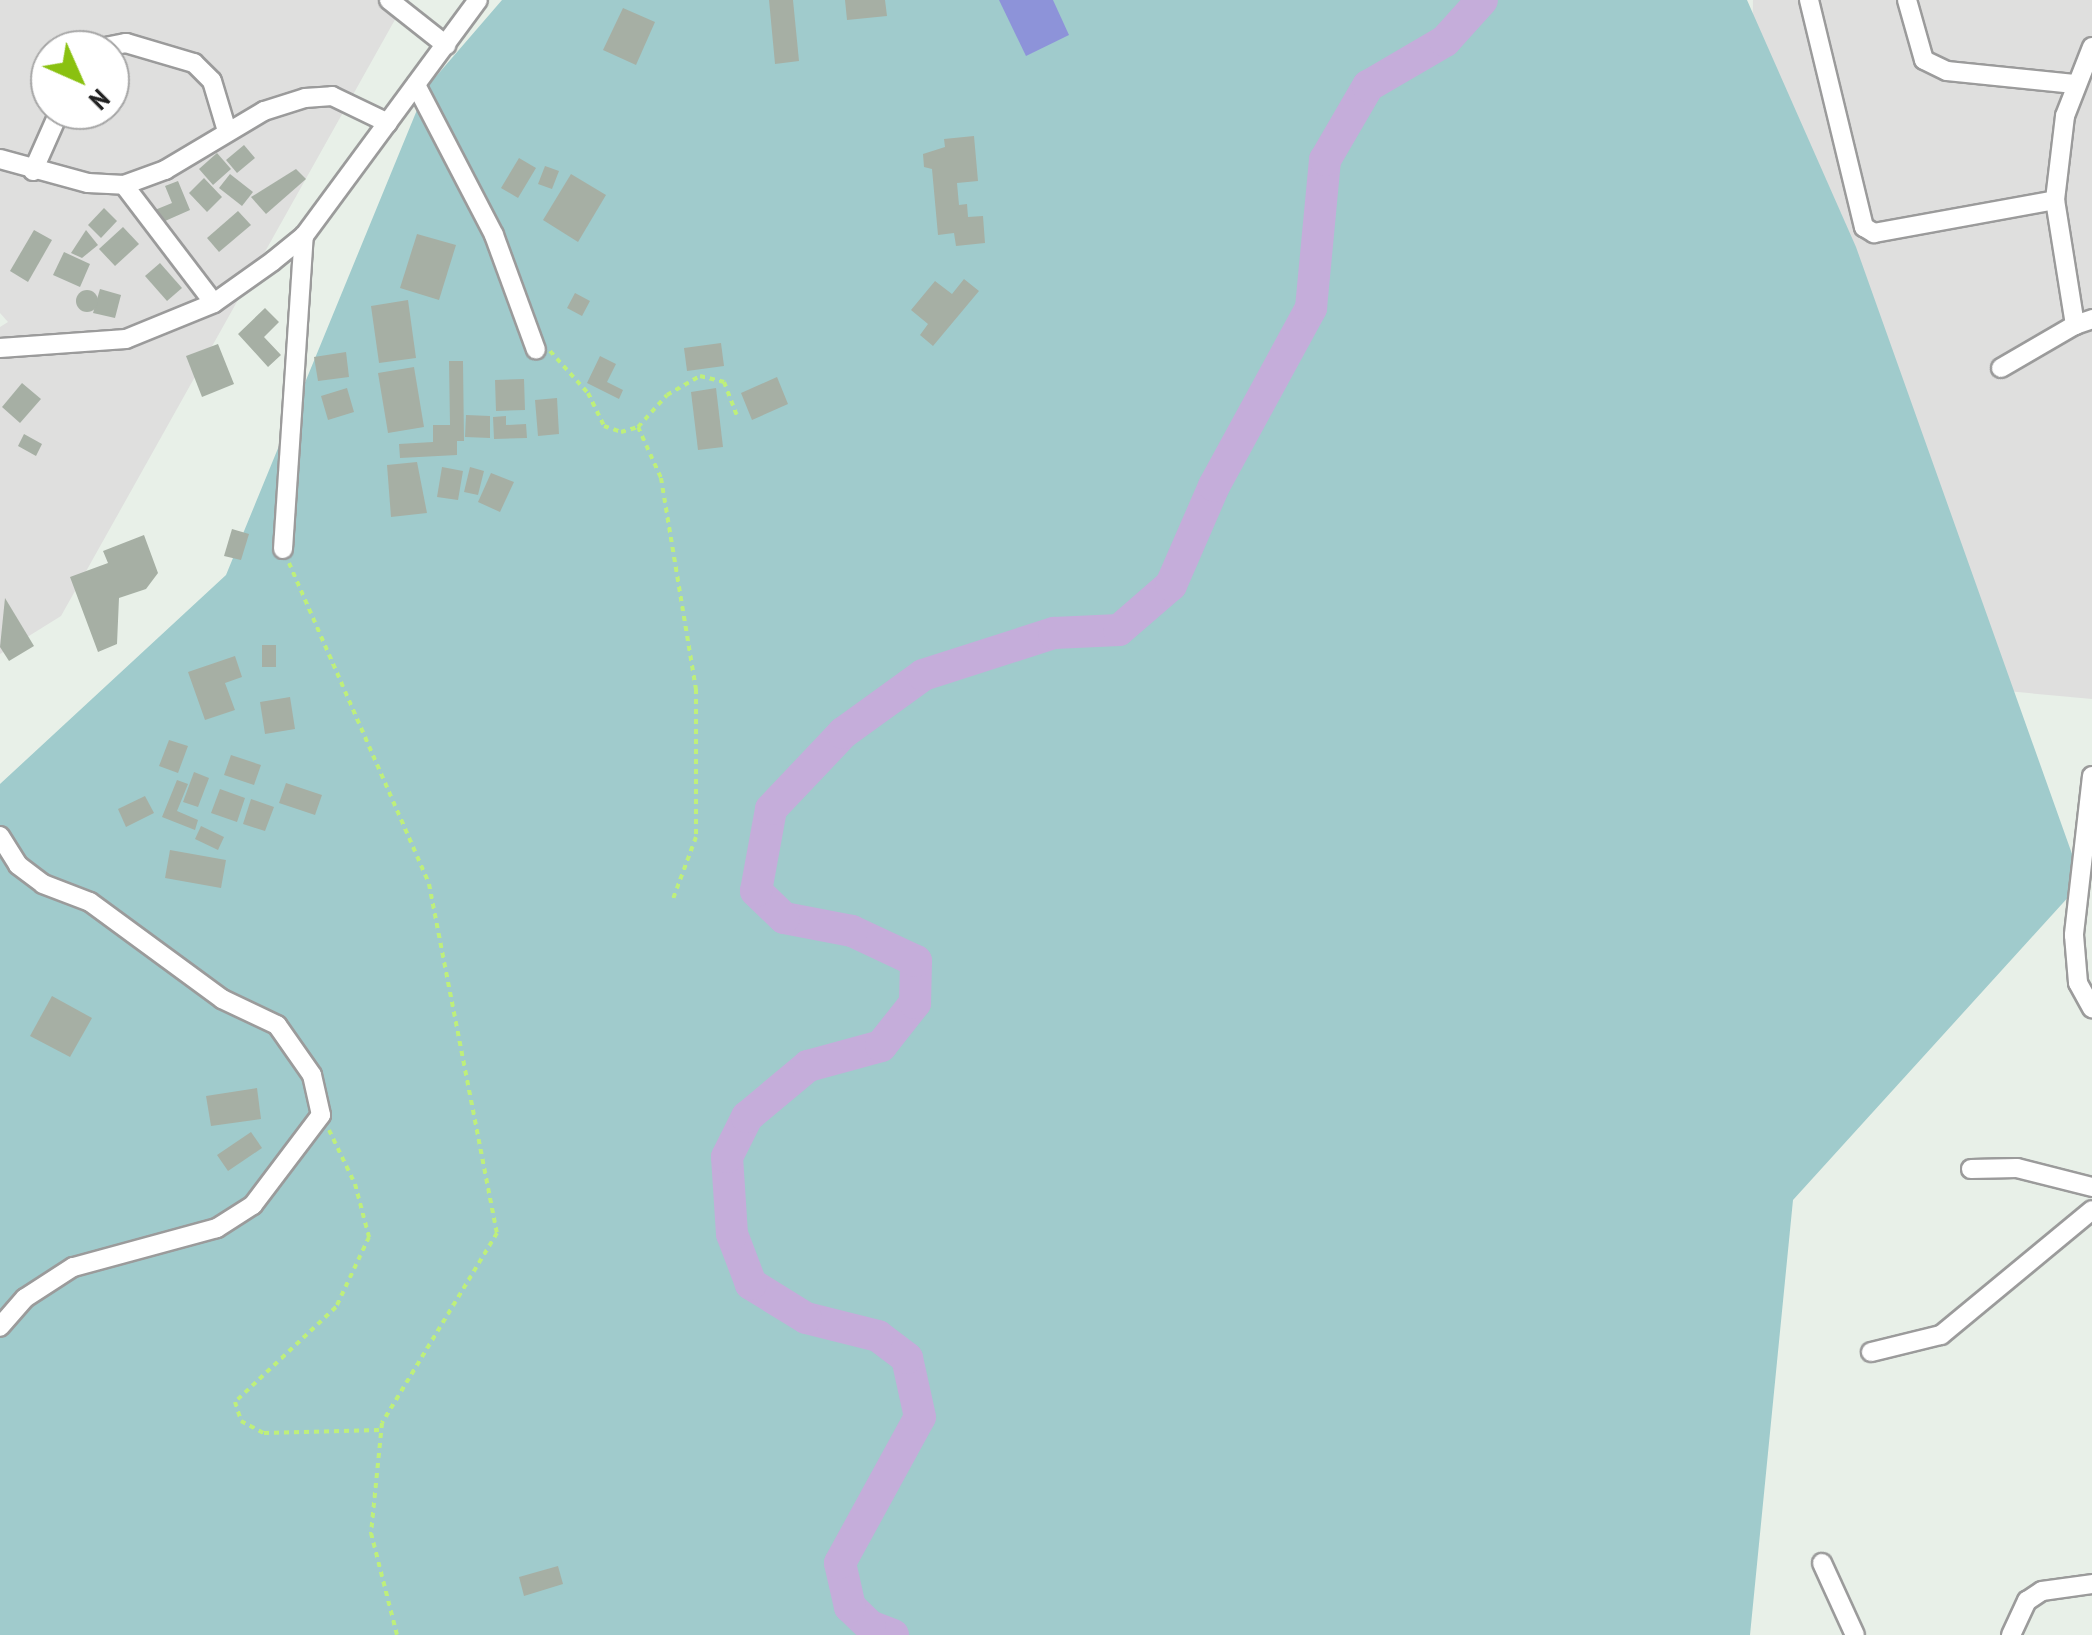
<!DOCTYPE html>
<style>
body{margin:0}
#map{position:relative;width:2092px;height:1635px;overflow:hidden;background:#e8f0e8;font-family:"PT Sans Narrow",sans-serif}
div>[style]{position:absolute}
.residential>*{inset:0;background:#dfdfde}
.forest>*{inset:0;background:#a0cbcc}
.pitch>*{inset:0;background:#8d93d9}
.river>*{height:32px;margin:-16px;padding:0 16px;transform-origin:16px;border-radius:16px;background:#c5adda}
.building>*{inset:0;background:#a6afa4}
.round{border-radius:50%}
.path>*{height:4px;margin-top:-2px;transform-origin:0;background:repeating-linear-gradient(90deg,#beef7b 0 5px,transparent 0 10px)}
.roads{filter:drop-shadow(2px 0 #9b9b9b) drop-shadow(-2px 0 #9b9b9b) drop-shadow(0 2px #9b9b9b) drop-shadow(0 -2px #9b9b9b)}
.minor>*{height:18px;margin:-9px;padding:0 9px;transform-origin:9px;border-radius:9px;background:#fff}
span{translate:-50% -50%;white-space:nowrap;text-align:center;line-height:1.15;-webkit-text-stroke:9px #fff;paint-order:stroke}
.north{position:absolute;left:30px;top:30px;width:100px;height:100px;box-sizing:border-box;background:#fff;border:2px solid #a6a6a6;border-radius:50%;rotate:135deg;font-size:28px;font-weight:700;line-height:40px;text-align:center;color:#212121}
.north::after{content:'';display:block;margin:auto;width:35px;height:45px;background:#8ac110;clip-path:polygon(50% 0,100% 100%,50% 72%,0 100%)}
</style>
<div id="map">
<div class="residential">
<div style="clip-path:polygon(evenodd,0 0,406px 0,61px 616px,0 654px,0 327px,8px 322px,0 313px,0 0,50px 50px,110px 50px,110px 110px,50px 110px,50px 50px)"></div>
<div style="clip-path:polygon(1753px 0,2092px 0,2092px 699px,1920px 683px,1752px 60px)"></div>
</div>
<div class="forest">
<div style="clip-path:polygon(502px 0,1747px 0,1856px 247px,2082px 882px,1793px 1200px,1750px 1635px,0 1635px,0 784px,226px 575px,426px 88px)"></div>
</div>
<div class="pitch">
<div style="clip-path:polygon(999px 0,1053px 0,1069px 35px,1026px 56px)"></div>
</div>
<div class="river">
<div style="left:893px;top:1635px;width:25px;rotate:-159deg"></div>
<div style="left:870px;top:1626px;width:28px;rotate:-136deg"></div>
<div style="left:850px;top:1607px;width:45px;rotate:-102.8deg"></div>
<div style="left:840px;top:1563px;width:166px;rotate:-61.3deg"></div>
<div style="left:920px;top:1417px;width:60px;rotate:-102.4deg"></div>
<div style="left:907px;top:1358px;width:36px;rotate:-143deg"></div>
<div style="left:878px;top:1336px;width:74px;rotate:-166deg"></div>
<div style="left:806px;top:1318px;width:65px;rotate:-148.3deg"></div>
<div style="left:751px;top:1284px;width:53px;rotate:-110.8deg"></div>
<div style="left:732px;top:1234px;width:77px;rotate:-93.7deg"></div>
<div style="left:727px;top:1157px;width:45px;rotate:-63.4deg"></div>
<div style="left:747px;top:1117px;width:80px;rotate:-39.9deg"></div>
<div style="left:808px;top:1066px;width:76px;rotate:-15.3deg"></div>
<div style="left:881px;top:1046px;width:55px;rotate:-51.7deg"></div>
<div style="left:915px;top:1003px;width:42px;rotate:-88.6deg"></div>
<div style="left:916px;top:961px;width:71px;rotate:-154.9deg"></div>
<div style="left:852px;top:931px;width:69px;rotate:-169.2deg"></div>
<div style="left:784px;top:918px;width:39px;rotate:-136deg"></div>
<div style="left:756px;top:891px;width:83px;rotate:-79.6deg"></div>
<div style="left:771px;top:809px;width:105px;rotate:-46.5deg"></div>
<div style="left:843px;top:733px;width:99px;rotate:-35.9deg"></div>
<div style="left:923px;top:675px;width:138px;rotate:-17.8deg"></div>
<div style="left:1054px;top:633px;width:65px;rotate:-2.6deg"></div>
<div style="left:1119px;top:630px;width:69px;rotate:-40.9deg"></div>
<div style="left:1171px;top:585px;width:108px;rotate:-66.5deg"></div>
<div style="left:1214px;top:486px;width:203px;rotate:-61.4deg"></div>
<div style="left:1311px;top:308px;width:149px;rotate:-84.6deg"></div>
<div style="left:1325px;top:160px;width:86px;rotate:-59.8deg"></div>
<div style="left:1368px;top:86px;width:89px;rotate:-30.3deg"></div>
<div style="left:1445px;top:41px;width:55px;rotate:-47.9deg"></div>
</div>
<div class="building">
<div style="clip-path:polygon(769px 0,793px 0,799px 61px,775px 64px)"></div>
<div style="clip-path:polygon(845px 0,885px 0,887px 16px,847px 20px)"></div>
<div style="clip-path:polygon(623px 8px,655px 22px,636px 65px,603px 50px)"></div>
<div style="clip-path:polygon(974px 136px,978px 181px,957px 183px,959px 205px,967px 204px,968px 217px,983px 216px,985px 243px,956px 246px,954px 233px,938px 235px,932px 169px,924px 167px,923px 154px,945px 147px,944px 139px)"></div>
<div style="clip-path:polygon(244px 145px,255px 158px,237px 173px,226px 160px)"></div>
<div style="clip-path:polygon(217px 153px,231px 169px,213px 185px,199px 169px)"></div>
<div style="clip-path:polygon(519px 158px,536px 168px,518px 198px,501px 188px)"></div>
<div style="clip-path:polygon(545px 166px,559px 171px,552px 189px,538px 184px)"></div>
<div style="clip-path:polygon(296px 169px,306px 179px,266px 214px,251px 197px)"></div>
<div style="clip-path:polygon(230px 174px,253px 192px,242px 206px,219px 188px)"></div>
<div style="clip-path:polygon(571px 174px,606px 195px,578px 242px,543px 220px)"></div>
<div style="clip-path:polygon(204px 178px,222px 197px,207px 212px,189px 193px)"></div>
<div style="clip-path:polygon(178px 181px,190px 210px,156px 225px,150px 212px,172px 203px,165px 186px)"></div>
<div style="clip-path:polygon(104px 208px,117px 221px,101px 238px,88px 225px)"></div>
<div style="clip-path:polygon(238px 211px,251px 225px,219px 252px,207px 238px)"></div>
<div style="clip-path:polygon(123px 227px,139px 244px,115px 266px,99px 249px)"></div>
<div style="clip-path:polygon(34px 230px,52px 240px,28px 282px,10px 271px)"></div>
<div style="clip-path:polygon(86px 230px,98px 245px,82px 258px,71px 253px)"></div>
<div style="clip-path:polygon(417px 234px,456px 245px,439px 300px,400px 288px)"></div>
<div style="clip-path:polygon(64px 252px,90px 264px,80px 287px,53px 275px)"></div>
<div style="clip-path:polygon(160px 263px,182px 288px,167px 301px,145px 276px)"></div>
<div style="clip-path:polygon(964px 279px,979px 291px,933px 346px,920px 335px,928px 324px,911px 310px,935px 281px,952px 294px)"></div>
<div style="clip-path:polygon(100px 289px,121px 295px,115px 318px,93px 313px)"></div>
<div class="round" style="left:76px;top:290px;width:22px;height:22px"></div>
<div style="clip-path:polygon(575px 293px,590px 301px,582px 316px,567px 308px)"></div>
<div style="clip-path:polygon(408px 300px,416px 358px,379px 363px,371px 306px)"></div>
<div style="clip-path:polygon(265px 308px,279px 322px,264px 337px,281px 355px,268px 367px,238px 334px)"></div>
<div style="clip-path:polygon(721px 343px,724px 366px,687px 371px,684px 348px)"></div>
<div style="clip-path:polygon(218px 344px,234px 384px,202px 397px,186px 356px)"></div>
<div style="clip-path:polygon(346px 352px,349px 377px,318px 381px,314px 357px)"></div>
<div style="clip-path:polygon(600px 356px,616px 364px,607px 382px,623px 390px,619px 399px,587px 383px)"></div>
<div style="clip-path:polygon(449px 361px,463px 361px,464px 441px,457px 441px,457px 455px,400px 458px,399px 444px,433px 442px,433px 425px,450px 425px)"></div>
<div style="clip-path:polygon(414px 367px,424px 427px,388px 433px,378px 373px)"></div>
<div style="clip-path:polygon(777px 377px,788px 404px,752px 420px,741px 393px)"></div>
<div style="clip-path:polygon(524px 379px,525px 410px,496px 411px,495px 380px)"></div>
<div style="clip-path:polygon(22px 383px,41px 399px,20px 423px,2px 407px)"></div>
<div style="clip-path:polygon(347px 388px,354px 412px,328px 420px,321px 396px)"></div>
<div style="clip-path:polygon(716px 388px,723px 447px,698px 450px,691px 392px)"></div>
<div style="clip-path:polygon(557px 398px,559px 434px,538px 436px,535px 400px)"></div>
<div style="clip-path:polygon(466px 415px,490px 416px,490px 438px,465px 437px)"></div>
<div style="clip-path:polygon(506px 416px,506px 425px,526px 424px,527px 438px,494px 439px,493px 417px)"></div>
<div style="clip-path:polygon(24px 434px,42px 444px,36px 456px,18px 446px)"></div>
<div style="clip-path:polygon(417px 462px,427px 513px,391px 517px,387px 465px)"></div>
<div style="clip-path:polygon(442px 467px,463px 471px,458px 500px,437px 497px)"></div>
<div style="clip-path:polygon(470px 467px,484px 471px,478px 495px,464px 492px)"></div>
<div style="clip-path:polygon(491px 473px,514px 482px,500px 512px,478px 502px)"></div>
<div style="clip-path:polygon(232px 529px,249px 534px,241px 560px,224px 556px)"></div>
<div style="clip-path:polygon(144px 535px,158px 573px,146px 589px,119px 598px,117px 644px,98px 652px,70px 577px,108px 563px,103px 551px)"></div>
<div style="clip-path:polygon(5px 598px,34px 646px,9px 661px,0 647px)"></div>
<div style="clip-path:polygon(262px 645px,276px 645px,276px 667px,262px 667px)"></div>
<div style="clip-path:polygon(235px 656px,242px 677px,225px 683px,235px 710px,205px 720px,188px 672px)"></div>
<div style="clip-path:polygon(290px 697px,295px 729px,265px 734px,260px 702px)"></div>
<div style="clip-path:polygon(169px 740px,188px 746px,178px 773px,159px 766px)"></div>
<div style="clip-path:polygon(231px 755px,261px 765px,254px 785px,224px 775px)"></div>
<div style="clip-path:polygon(194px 772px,209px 778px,198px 807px,183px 802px)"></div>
<div style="clip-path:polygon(177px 780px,188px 784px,177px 811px,198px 820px,195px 830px,162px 817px)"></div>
<div style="clip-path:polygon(286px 783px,322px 795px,315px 815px,279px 803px)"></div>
<div style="clip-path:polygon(220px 789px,245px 798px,237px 822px,211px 813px)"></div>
<div style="clip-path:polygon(145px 796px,154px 813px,126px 827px,118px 809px)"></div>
<div style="clip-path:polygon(251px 799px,274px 807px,265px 831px,243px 824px)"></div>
<div style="clip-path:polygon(201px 826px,224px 837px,218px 850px,195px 839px)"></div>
<div style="clip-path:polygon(170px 850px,226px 860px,221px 888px,165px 878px)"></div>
<div style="clip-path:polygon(52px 996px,92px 1018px,70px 1057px,30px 1036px)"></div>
<div style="clip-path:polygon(257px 1088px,261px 1119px,211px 1126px,206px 1096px)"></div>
<div style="clip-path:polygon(251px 1132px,262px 1148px,228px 1171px,217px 1155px)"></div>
<div style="clip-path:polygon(558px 1566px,563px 1584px,524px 1596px,519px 1577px)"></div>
</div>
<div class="path">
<div style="left:550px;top:351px;width:57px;rotate:47.9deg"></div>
<div style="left:588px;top:393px;width:37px;rotate:64deg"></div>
<div style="left:604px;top:426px;width:18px;rotate:19deg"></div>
<div style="left:621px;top:432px;width:18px;rotate:-16deg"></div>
<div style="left:638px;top:427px;width:43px;rotate:-47.8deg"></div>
<div style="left:667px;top:395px;width:38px;rotate:-30deg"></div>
<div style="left:700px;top:376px;width:25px;rotate:14deg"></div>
<div style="left:724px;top:382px;width:36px;rotate:69deg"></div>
<div style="left:638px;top:427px;width:56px;rotate:65.7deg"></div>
<div style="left:661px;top:478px;width:214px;rotate:80.6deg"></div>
<div style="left:696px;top:689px;width:148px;rotate:90deg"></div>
<div style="left:696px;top:837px;width:66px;rotate:110.4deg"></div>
<div style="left:289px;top:563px;width:350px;rotate:66.4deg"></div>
<div style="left:429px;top:884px;width:356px;rotate:79deg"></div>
<div style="left:497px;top:1233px;width:222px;rotate:121.2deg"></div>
<div style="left:382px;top:1423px;width:111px;rotate:95.7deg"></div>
<div style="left:371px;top:1533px;width:105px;rotate:75.7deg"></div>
<div style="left:329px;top:1130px;width:60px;rotate:64.3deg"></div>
<div style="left:355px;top:1184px;width:55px;rotate:75.2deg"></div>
<div style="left:369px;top:1237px;width:77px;rotate:115.2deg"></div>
<div style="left:336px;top:1307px;width:139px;rotate:136.8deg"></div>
<div style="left:235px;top:1402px;width:20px;rotate:72deg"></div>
<div style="left:241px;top:1421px;width:26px;rotate:28deg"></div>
<div style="left:264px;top:1433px;width:117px;rotate:-1.5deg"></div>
</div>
<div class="roads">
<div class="minor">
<div style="left:389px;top:0;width:73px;rotate:38.3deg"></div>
<div style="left:1809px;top:0;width:234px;rotate:76.4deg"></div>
<div style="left:1864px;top:227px;width:12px;rotate:31deg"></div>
<div style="left:1874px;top:233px;width:184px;rotate:-10.3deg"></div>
<div style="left:1907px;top:0;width:62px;rotate:74.2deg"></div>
<div style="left:1924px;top:60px;width:25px;rotate:26deg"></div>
<div style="left:1947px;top:71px;width:128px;rotate:5.8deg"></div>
<div style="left:2092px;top:47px;width:74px;rotate:111.4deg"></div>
<div style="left:2065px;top:116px;width:85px;rotate:96.8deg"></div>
<div style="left:2055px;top:200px;width:127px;rotate:80.9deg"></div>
<div style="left:2075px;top:325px;width:18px;rotate:-19deg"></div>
<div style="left:90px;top:50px;width:37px;rotate:-11deg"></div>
<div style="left:126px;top:43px;width:71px;rotate:16.4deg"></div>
<div style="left:194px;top:63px;width:25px;rotate:45deg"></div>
<div style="left:212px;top:81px;width:52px;rotate:73.3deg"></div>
<div style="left:416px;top:85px;width:169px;rotate:62.5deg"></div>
<div style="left:494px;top:235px;width:122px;rotate:69.9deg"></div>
<div style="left:0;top:159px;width:91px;rotate:15.3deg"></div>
<div style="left:88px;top:183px;width:36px;rotate:3deg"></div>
<div style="left:124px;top:185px;width:44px;rotate:-20.1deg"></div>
<div style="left:165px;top:170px;width:115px;rotate:-30.8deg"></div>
<div style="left:264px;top:111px;width:43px;rotate:-17.6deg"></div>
<div style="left:305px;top:98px;width:27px;rotate:-4deg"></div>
<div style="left:332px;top:96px;width:62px;rotate:25.7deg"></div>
<div style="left:33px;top:171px;width:67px;rotate:-66.1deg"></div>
<div style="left:124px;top:185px;width:148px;rotate:52.7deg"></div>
<div style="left:0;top:348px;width:126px;rotate:-4.1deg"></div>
<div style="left:126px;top:339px;width:95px;rotate:-22.2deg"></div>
<div style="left:214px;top:303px;width:72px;rotate:-35.4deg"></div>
<div style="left:273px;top:261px;width:40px;rotate:-39deg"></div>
<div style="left:304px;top:236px;width:293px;rotate:-53.6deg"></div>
<div style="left:2001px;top:368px;width:86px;rotate:-30.2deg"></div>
<div style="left:283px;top:549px;width:314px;rotate:-86.2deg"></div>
<div style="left:2092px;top:776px;width:160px;rotate:96.5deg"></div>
<div style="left:2074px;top:935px;width:48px;rotate:85.2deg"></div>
<div style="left:2078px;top:983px;width:29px;rotate:61deg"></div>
<div style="left:0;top:836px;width:34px;rotate:58deg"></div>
<div style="left:18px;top:865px;width:31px;rotate:37deg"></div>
<div style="left:43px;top:884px;width:50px;rotate:21deg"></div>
<div style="left:90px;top:902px;width:164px;rotate:36.3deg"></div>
<div style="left:222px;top:999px;width:61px;rotate:25.3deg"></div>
<div style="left:277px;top:1025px;width:61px;rotate:55deg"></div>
<div style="left:312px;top:1075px;width:41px;rotate:77.3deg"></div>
<div style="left:321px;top:1115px;width:113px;rotate:127.1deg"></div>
<div style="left:253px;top:1205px;width:43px;rotate:147.4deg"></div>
<div style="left:217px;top:1228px;width:149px;rotate:164.8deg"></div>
<div style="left:73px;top:1267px;width:57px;rotate:147.1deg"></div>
<div style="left:25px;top:1298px;width:38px;rotate:131deg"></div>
<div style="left:1971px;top:1169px;width:46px;rotate:-1.2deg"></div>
<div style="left:2017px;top:1168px;width:77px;rotate:14.2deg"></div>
<div style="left:1871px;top:1352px;width:72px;rotate:-13.7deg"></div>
<div style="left:1941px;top:1335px;width:196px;rotate:-39.6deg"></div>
<div style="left:1822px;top:1563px;width:79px;rotate:65.4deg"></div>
<div style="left:2011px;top:1635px;width:38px;rotate:-65deg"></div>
<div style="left:2027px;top:1601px;width:18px;rotate:-34deg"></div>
<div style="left:2042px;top:1591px;width:50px;rotate:-8deg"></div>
</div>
</div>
<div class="north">N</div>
</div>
